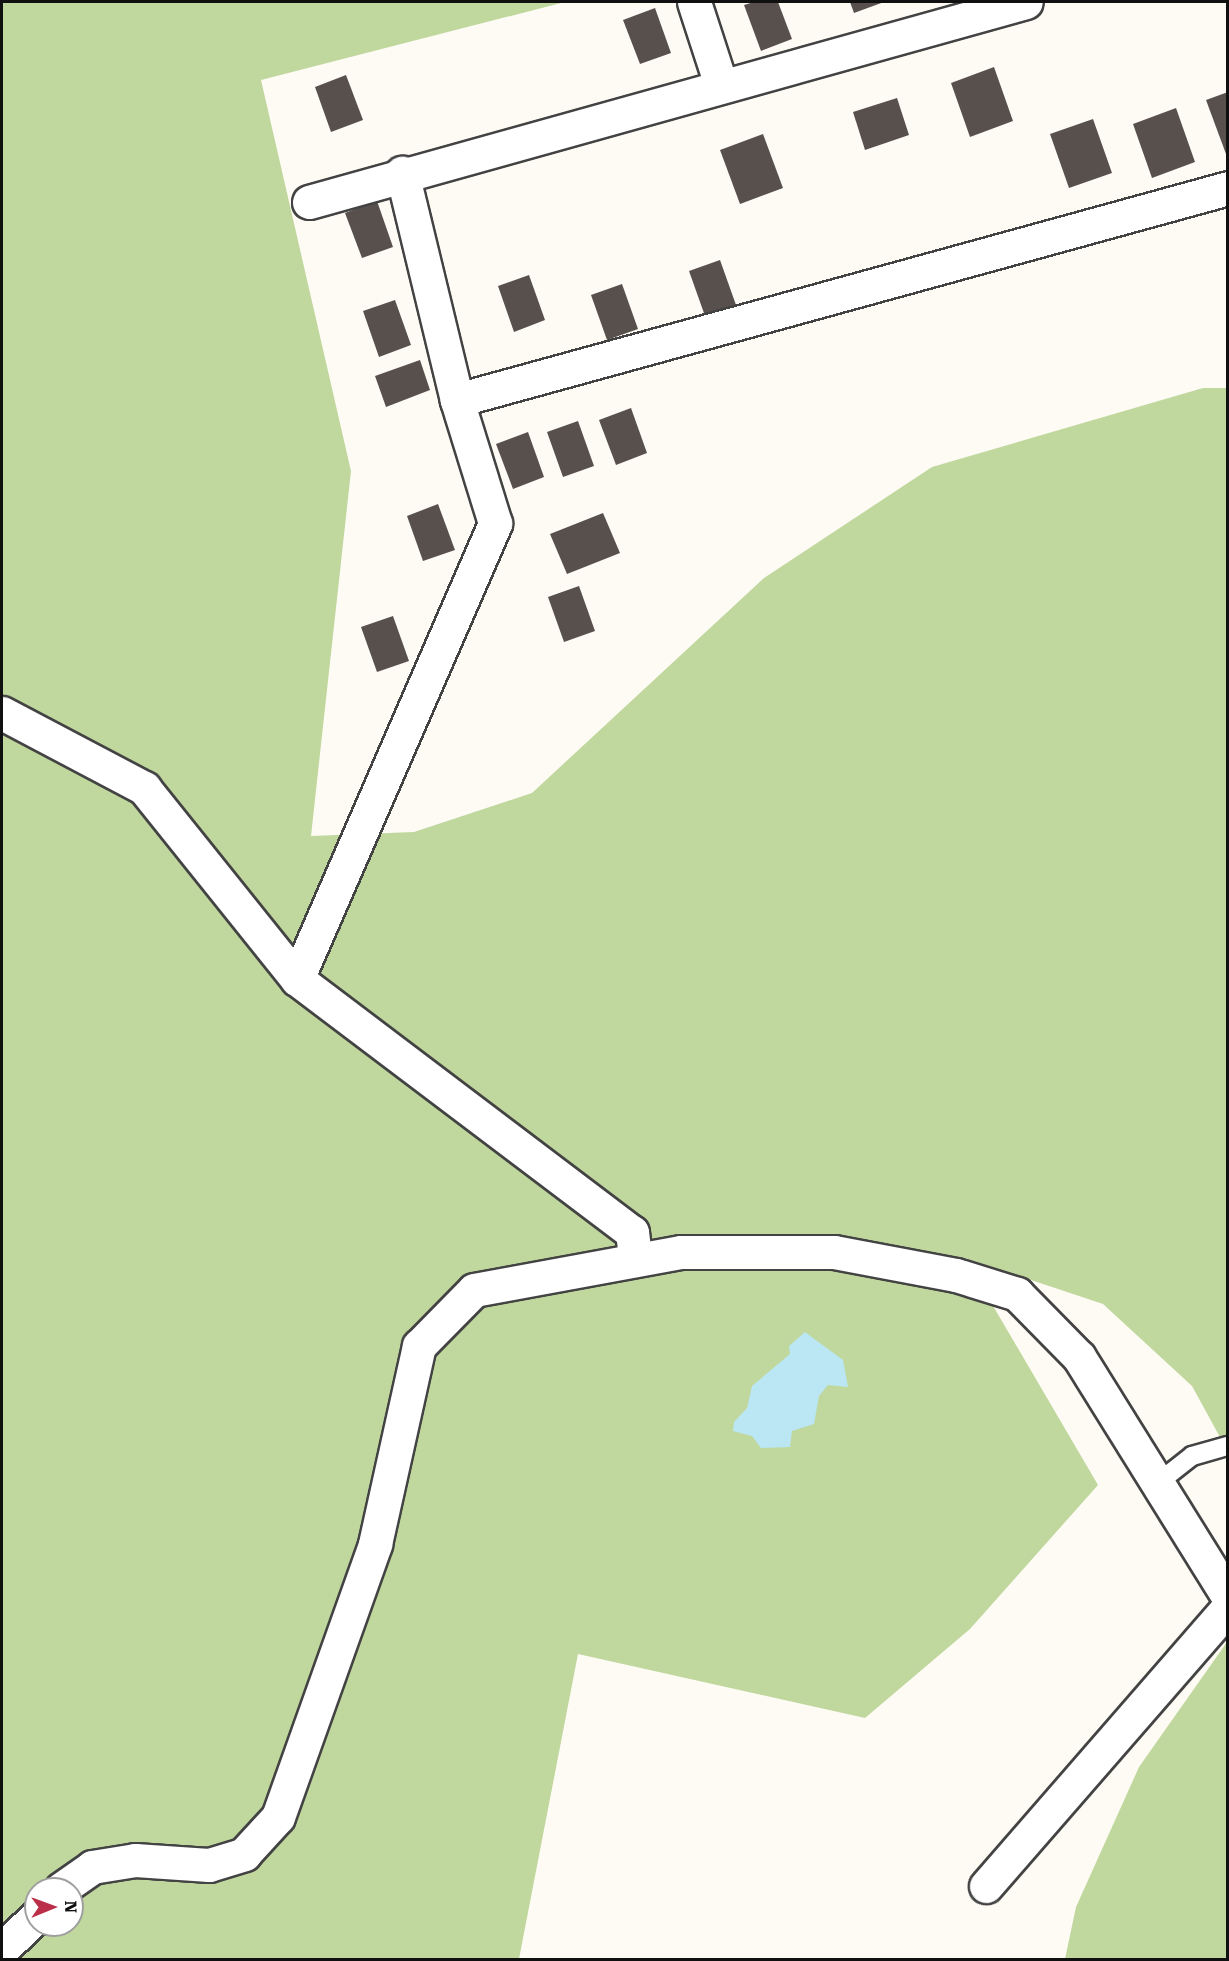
<!DOCTYPE html>
<style>
body{margin:0}
#map{position:relative;width:1229px;height:1961px;overflow:hidden;background:#fefbf4;font-family:"Roboto Serif",serif}
div>[style]{position:absolute}
.forest>*{inset:0;background:#c0d89e}
.water>*{inset:0;background:#bbe6f3}
.building>*{inset:0;background:#58504d}
.roads{filter:drop-shadow(2px 0 #434343) drop-shadow(-2px 0 #434343) drop-shadow(0 2px #434343) drop-shadow(0 -2px #434343)}
.service>*{height:18px;margin:-9px;padding:0 9px;transform-origin:9px;border-radius:9px;background:#fff}
.minor>*{height:33px;margin:-16.5px;padding:0 16.5px;transform-origin:16.5px;border-radius:16.5px;background:#fff}
span{translate:-50% -50%;white-space:nowrap;text-align:center;line-height:1.15;-webkit-text-stroke:6px #fff;paint-order:stroke}
.frame{position:absolute;inset:0;border:3px solid #101010;pointer-events:none}
.north{position:absolute;left:24px;top:1877px;width:60px;height:60px;box-sizing:border-box;background:#fff;border:2px solid #9f9f9f;border-radius:50%;rotate:89deg;font-size:16px;font-weight:700;line-height:24px;text-align:center;color:#101010}
.north::after{content:'';display:block;margin:auto;width:21px;height:27px;background:#ba2e47;clip-path:polygon(50% 0,100% 100%,50% 72%,0 100%)}
</style>
<div id="map">
<div class="forest">
<div style="clip-path:polygon(evenodd,2px 2px,565px 2px,261px 80px,351px 471px,311px 836px,414px 832px,532px 793px,764px 578px,932px 467px,1203px 388px,1227px 388px,1227px 1450px,1192px 1386px,1103px 1304px,965px 1258px,1098px 1485px,970px 1629px,865px 1718px,578px 1654px,519px 1959px,2px 1960px,2px 2px,36px 1889px,72px 1889px,72px 1925px,36px 1925px,36px 1889px)"></div>
<div style="clip-path:polygon(1227px 1642px,1227px 1959px,1065px 1959px,1076px 1907px,1139px 1767px)"></div>
</div>
<div class="water">
<div style="clip-path:polygon(805px 1332px,843px 1360px,848px 1387px,828px 1385px,819px 1396px,814px 1424px,792px 1431px,790px 1447px,761px 1448px,752px 1436px,733px 1431px,734px 1422px,747px 1408px,752px 1386px,790px 1354px,789px 1346px)"></div>
</div>
<div class="building">
<div style="clip-path:polygon(754px 2px,778px 2px,792px 39px,761px 51px,744px 5px)"></div>
<div style="clip-path:polygon(850px 2px,884px 2px,854px 13px)"></div>
<div style="clip-path:polygon(655px 8px,671px 53px,640px 64px,623px 20px)"></div>
<div style="clip-path:polygon(994px 67px,1013px 121px,970px 137px,951px 83px)"></div>
<div style="clip-path:polygon(346px 75px,363px 120px,331px 132px,315px 87px)"></div>
<div style="clip-path:polygon(1228px 92px,1228px 153px,1226px 154px,1206px 100px)"></div>
<div style="clip-path:polygon(897px 98px,909px 135px,865px 150px,853px 112px)"></div>
<div style="clip-path:polygon(1176px 108px,1195px 162px,1152px 178px,1133px 124px)"></div>
<div style="clip-path:polygon(1093px 119px,1112px 173px,1069px 188px,1050px 134px)"></div>
<div style="clip-path:polygon(763px 134px,783px 188px,740px 204px,720px 150px)"></div>
<div style="clip-path:polygon(377px 201px,393px 247px,362px 258px,345px 213px)"></div>
<div style="clip-path:polygon(720px 260px,736px 305px,705px 316px,689px 271px)"></div>
<div style="clip-path:polygon(529px 275px,545px 320px,514px 332px,498px 286px)"></div>
<div style="clip-path:polygon(622px 284px,638px 329px,607px 340px,591px 295px)"></div>
<div style="clip-path:polygon(395px 300px,411px 345px,379px 357px,363px 311px)"></div>
<div style="clip-path:polygon(420px 360px,430px 390px,386px 407px,375px 376px)"></div>
<div style="clip-path:polygon(631px 408px,647px 453px,616px 465px,599px 420px)"></div>
<div style="clip-path:polygon(578px 421px,594px 466px,563px 477px,547px 432px)"></div>
<div style="clip-path:polygon(528px 432px,544px 477px,513px 489px,496px 444px)"></div>
<div style="clip-path:polygon(438px 504px,455px 550px,423px 561px,407px 516px)"></div>
<div style="clip-path:polygon(603px 513px,620px 553px,567px 574px,550px 534px)"></div>
<div style="clip-path:polygon(579px 586px,595px 631px,564px 642px,548px 597px)"></div>
<div style="clip-path:polygon(393px 616px,409px 661px,377px 672px,361px 627px)"></div>
</div>
<div class="roads">
<div class="service">
<div style="left:1159px;top:1482px;width:42px;rotate:-38.2deg"></div>
<div style="left:1192px;top:1456px;width:37px;rotate:-16deg"></div>
</div>
<div class="minor">
<div style="left:694px;top:2px;width:87px;rotate:72deg"></div>
<div style="left:309px;top:202px;width:744px;rotate:-15.59deg"></div>
<div style="left:457px;top:400px;width:800px;rotate:-15.37deg"></div>
<div style="left:2px;top:713px;width:161px;rotate:27.8deg"></div>
<div style="left:144px;top:788px;width:245px;rotate:51.3deg"></div>
<div style="left:297px;top:979px;width:420px;rotate:37.1deg"></div>
<div style="left:632px;top:1232px;width:25px;rotate:83deg"></div>
<div style="left:297px;top:979px;width:497px;rotate:-66.5deg"></div>
<div style="left:495px;top:523px;width:129px;rotate:-107.2deg"></div>
<div style="left:457px;top:400px;width:234px;rotate:-103.6deg"></div>
<div style="left:986px;top:1886px;width:369px;rotate:-49deg"></div>
<div style="left:61px;top:1889px;width:38px;rotate:-35deg"></div>
<div style="left:92px;top:1867px;width:44px;rotate:-9.2deg"></div>
<div style="left:135px;top:1860px;width:74px;rotate:3.9deg"></div>
<div style="left:209px;top:1865px;width:37px;rotate:-17deg"></div>
<div style="left:244px;top:1854px;width:50px;rotate:-47.4deg"></div>
<div style="left:278px;top:1817px;width:290px;rotate:-70.4deg"></div>
<div style="left:375px;top:1544px;width:203px;rotate:-77.5deg"></div>
<div style="left:419px;top:1346px;width:78px;rotate:-45.5deg"></div>
<div style="left:474px;top:1290px;width:210px;rotate:-10.4deg"></div>
<div style="left:681px;top:1252px;width:153px"></div>
<div style="left:834px;top:1252px;width:124px;rotate:10.7deg"></div>
<div style="left:956px;top:1275px;width:64px;rotate:17.3deg"></div>
<div style="left:1017px;top:1294px;width:88px;rotate:45.5deg"></div>
<div style="left:1079px;top:1357px;width:282px;rotate:58.1deg"></div>
<div style="left:2px;top:1949px;width:47px;rotate:-43.3deg"></div>
</div>
</div>
<div class="frame"></div>
<div class="north">N</div>
</div>
